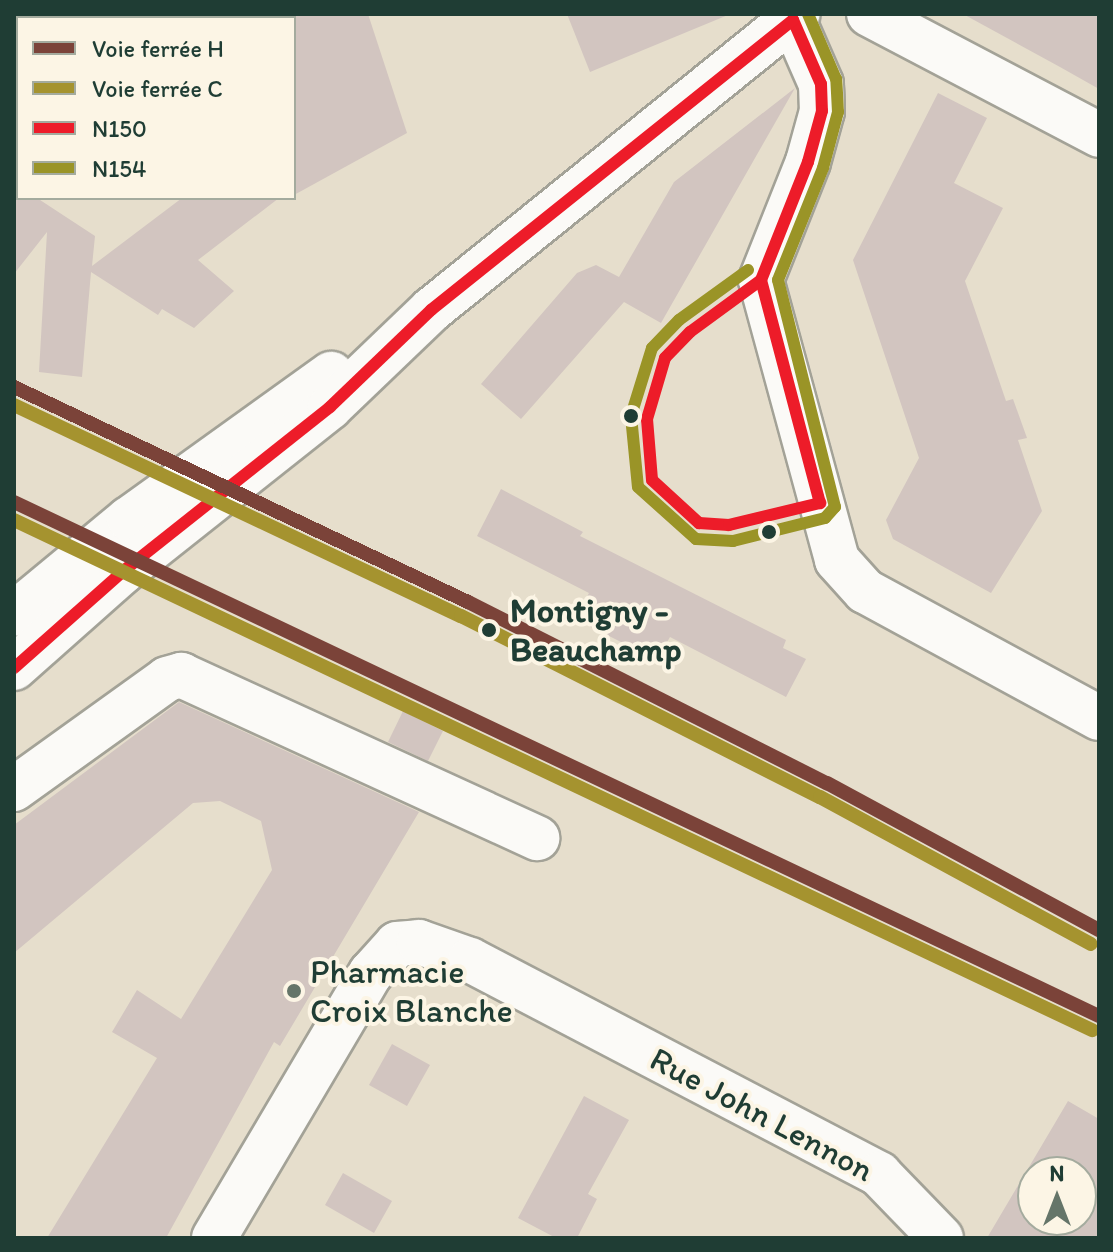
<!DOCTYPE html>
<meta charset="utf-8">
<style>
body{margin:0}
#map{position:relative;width:1113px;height:1252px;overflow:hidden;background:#e6decc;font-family:Itim,sans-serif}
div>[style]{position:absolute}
.building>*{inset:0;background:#d2c5c0}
.roads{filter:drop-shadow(2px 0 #a3a297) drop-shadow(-2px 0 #a3a297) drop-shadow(0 2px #a3a297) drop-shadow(0 -2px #a3a297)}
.minor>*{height:44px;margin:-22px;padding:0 22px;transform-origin:22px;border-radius:22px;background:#fbfaf7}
.major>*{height:44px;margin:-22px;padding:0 22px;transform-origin:22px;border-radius:22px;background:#fbfaf7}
.bus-1>*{height:12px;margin:-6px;padding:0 6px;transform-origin:6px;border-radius:6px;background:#ed1c29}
.bus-2>*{height:12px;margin:-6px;padding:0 6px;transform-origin:6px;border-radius:6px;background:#9a9427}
.rail-1>*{height:14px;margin:-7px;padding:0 7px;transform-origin:7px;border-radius:7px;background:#7b4339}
.rail-2>*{height:14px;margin:-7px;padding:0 7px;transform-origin:7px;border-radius:7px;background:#a5932f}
.dots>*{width:22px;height:22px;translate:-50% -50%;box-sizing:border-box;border:4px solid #fcf5e5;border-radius:50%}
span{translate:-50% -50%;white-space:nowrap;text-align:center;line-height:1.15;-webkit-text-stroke:8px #fcf5e5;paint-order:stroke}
.stop-label{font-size:34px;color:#1f3d34;font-weight:700}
.left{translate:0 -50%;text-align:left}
.poi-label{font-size:34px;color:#1f3d34}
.street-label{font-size:34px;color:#1f3d34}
.frame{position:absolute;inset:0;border:16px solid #1f3d34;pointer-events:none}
.legend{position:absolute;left:16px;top:16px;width:280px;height:184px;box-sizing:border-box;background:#fcf5e5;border:2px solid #a4ab9e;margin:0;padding:10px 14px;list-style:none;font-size:24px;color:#1f3d34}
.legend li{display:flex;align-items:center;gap:16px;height:40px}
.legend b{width:40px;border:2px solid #a4ab9e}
.north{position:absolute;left:1017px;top:1156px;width:80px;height:80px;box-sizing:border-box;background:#fcf5e5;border:2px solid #a4ab9e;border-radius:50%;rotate:0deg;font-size:22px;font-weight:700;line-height:32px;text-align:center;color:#1f3d34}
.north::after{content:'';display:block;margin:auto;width:28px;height:36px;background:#657569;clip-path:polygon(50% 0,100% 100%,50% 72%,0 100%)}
</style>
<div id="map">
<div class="building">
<div style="clip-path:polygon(294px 14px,368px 14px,407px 133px,294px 195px)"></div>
<div style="clip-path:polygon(567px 14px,727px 14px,728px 15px,590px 72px)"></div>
<div style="clip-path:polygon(963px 14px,1099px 14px,1099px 89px,1060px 67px)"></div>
<div style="clip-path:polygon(795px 88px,661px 323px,624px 302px,521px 419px,481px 384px,577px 273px,596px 265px,619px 277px,674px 182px)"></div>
<div style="clip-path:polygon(938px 93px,987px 118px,954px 183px,1003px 208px,965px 281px,1006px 401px,1013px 399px,1027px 438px,1018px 440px,1042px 511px,991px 593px,893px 539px,886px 520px,919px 458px,853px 260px)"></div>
<div style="clip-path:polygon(14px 183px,18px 198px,37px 198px,95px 236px,92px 266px,182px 198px,279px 198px,198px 260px,234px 291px,194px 328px,162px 309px,158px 315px,91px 272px,82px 377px,39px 372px,47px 232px,14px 274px)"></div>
<div style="clip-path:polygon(501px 489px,583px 532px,580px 536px,786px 640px,783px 648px,806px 659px,786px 697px,670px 637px,657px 660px,575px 619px,589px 593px,477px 536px)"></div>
<div style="clip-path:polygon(179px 702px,419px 812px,280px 1046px,274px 1042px,166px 1238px,47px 1238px,157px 1058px,112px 1032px,137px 990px,181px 1019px,272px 870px,261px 821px,220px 801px,193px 803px,14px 953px,14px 825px)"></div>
<div style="clip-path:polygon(403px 711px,443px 731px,428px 761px,388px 742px)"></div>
<div style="clip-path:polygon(392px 1044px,430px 1065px,407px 1106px,369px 1085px)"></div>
<div style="clip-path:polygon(584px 1096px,629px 1120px,588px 1194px,597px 1199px,577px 1238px,556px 1238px,518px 1218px)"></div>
<div style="clip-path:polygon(evenodd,1068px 1101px,1099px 1119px,1099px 1238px,987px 1238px,1068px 1101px,1033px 1172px,1081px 1172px,1081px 1220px,1033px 1220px,1033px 1172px)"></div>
<div style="clip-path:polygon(343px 1173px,392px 1201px,374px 1233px,325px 1205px)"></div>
</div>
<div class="roads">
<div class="minor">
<div style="left:869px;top:14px;width:260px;rotate:27.7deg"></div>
<div style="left:793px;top:20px;width:70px;rotate:66.4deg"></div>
<div style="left:821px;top:84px;width:27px;rotate:88deg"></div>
<div style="left:822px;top:111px;width:53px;rotate:105.4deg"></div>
<div style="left:808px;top:162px;width:127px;rotate:111.7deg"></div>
<div style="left:761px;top:280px;width:290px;rotate:74.8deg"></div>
<div style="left:837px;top:560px;width:42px;rotate:47.9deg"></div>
<div style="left:865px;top:591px;width:266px;rotate:28.5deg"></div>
<div style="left:14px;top:789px;width:188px;rotate:-35.7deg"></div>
<div style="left:167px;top:679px;width:15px;rotate:-16deg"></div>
<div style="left:181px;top:675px;width:392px;rotate:24.6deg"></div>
<div style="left:214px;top:1238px;width:308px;rotate:-59.4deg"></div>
<div style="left:371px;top:973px;width:39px;rotate:-48deg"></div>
<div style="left:397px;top:944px;width:22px;rotate:-5deg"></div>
<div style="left:419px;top:942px;width:54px;rotate:19.4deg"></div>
<div style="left:470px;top:960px;width:462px;rotate:27.6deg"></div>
<div style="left:879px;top:1174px;width:89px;rotate:45.9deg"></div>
</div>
<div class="major">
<div style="left:14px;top:614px;width:149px;rotate:-39.6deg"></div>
<div style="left:129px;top:519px;width:249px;rotate:-35.7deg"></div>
<div style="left:14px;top:668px;width:144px;rotate:-41.6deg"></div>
<div style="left:122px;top:572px;width:265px;rotate:-38.4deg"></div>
<div style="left:330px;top:407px;width:140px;rotate:-43.8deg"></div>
<div style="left:431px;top:310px;width:471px;rotate:-38.9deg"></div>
</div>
</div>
<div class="bus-1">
<div style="left:793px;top:20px;width:70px;rotate:66.4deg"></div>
<div style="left:821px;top:84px;width:27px;rotate:88deg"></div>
<div style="left:822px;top:111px;width:53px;rotate:105.4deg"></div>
<div style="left:808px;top:162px;width:127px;rotate:111.7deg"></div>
<div style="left:761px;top:280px;width:231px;rotate:75.2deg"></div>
<div style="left:761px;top:280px;width:88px;rotate:143.8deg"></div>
<div style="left:690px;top:332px;width:36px;rotate:134deg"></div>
<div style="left:665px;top:358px;width:64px;rotate:106.4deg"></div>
<div style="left:647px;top:419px;width:61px;rotate:85.3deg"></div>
<div style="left:652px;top:480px;width:64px;rotate:42.5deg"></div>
<div style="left:699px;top:523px;width:30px;rotate:4deg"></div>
<div style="left:729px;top:525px;width:94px;rotate:-13.6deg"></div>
<div style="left:14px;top:668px;width:144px;rotate:-41.6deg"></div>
<div style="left:122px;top:572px;width:265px;rotate:-38.4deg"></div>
<div style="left:330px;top:407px;width:140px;rotate:-43.8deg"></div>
<div style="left:431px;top:310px;width:464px;rotate:-38.7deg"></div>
</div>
<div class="bus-2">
<div style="left:748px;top:270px;width:85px;rotate:144.1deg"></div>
<div style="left:679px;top:320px;width:39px;rotate:134deg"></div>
<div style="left:652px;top:348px;width:71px;rotate:107.2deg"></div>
<div style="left:631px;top:416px;width:71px;rotate:84.4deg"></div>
<div style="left:638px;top:487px;width:78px;rotate:41.9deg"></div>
<div style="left:696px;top:539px;width:37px;rotate:3deg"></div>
<div style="left:733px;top:541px;width:95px;rotate:-14deg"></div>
<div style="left:825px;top:518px;width:15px;rotate:-48deg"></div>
<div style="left:835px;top:507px;width:234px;rotate:-104.1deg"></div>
<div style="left:778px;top:280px;width:121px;rotate:-68.1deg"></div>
<div style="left:823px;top:168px;width:58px;rotate:-75deg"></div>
<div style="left:838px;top:112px;width:33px;rotate:-93deg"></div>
<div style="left:836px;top:79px;width:71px;rotate:-113.3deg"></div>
</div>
<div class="rail-1">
<div style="left:14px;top:387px;width:502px;rotate:25.34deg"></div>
<div style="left:468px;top:602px;width:402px;rotate:26.8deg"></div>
<div style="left:827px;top:783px;width:309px;rotate:28.4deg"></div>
<div style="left:14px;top:502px;width:1201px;rotate:25.35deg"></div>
</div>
<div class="rail-2">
<div style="left:14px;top:405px;width:494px;rotate:25.3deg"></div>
<div style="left:461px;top:616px;width:402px;rotate:26.8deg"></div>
<div style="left:820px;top:797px;width:308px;rotate:28.5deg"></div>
<div style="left:14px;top:520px;width:1193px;rotate:25.32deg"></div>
</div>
<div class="dots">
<div style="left:631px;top:416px;background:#1f3d34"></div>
<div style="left:769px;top:532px;background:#1f3d34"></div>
<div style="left:489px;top:630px;background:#1f3d34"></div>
<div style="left:294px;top:991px;background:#657569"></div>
</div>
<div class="stop-label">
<span class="left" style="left:510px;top:630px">Montigny -<br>Beauchamp</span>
</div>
<div class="poi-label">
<span class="left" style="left:310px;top:991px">Pharmacie<br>Croix Blanche</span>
</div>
<div class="street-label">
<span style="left:762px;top:1114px;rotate:28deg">Rue John Lennon</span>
</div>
<div class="frame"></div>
<ul class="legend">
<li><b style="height:10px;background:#7b4339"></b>Voie ferrée H</li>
<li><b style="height:10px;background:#a5932f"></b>Voie ferrée C</li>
<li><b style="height:10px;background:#ed1c29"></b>N150</li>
<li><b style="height:10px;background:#9a9427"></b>N154</li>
</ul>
<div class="north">N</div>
</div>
